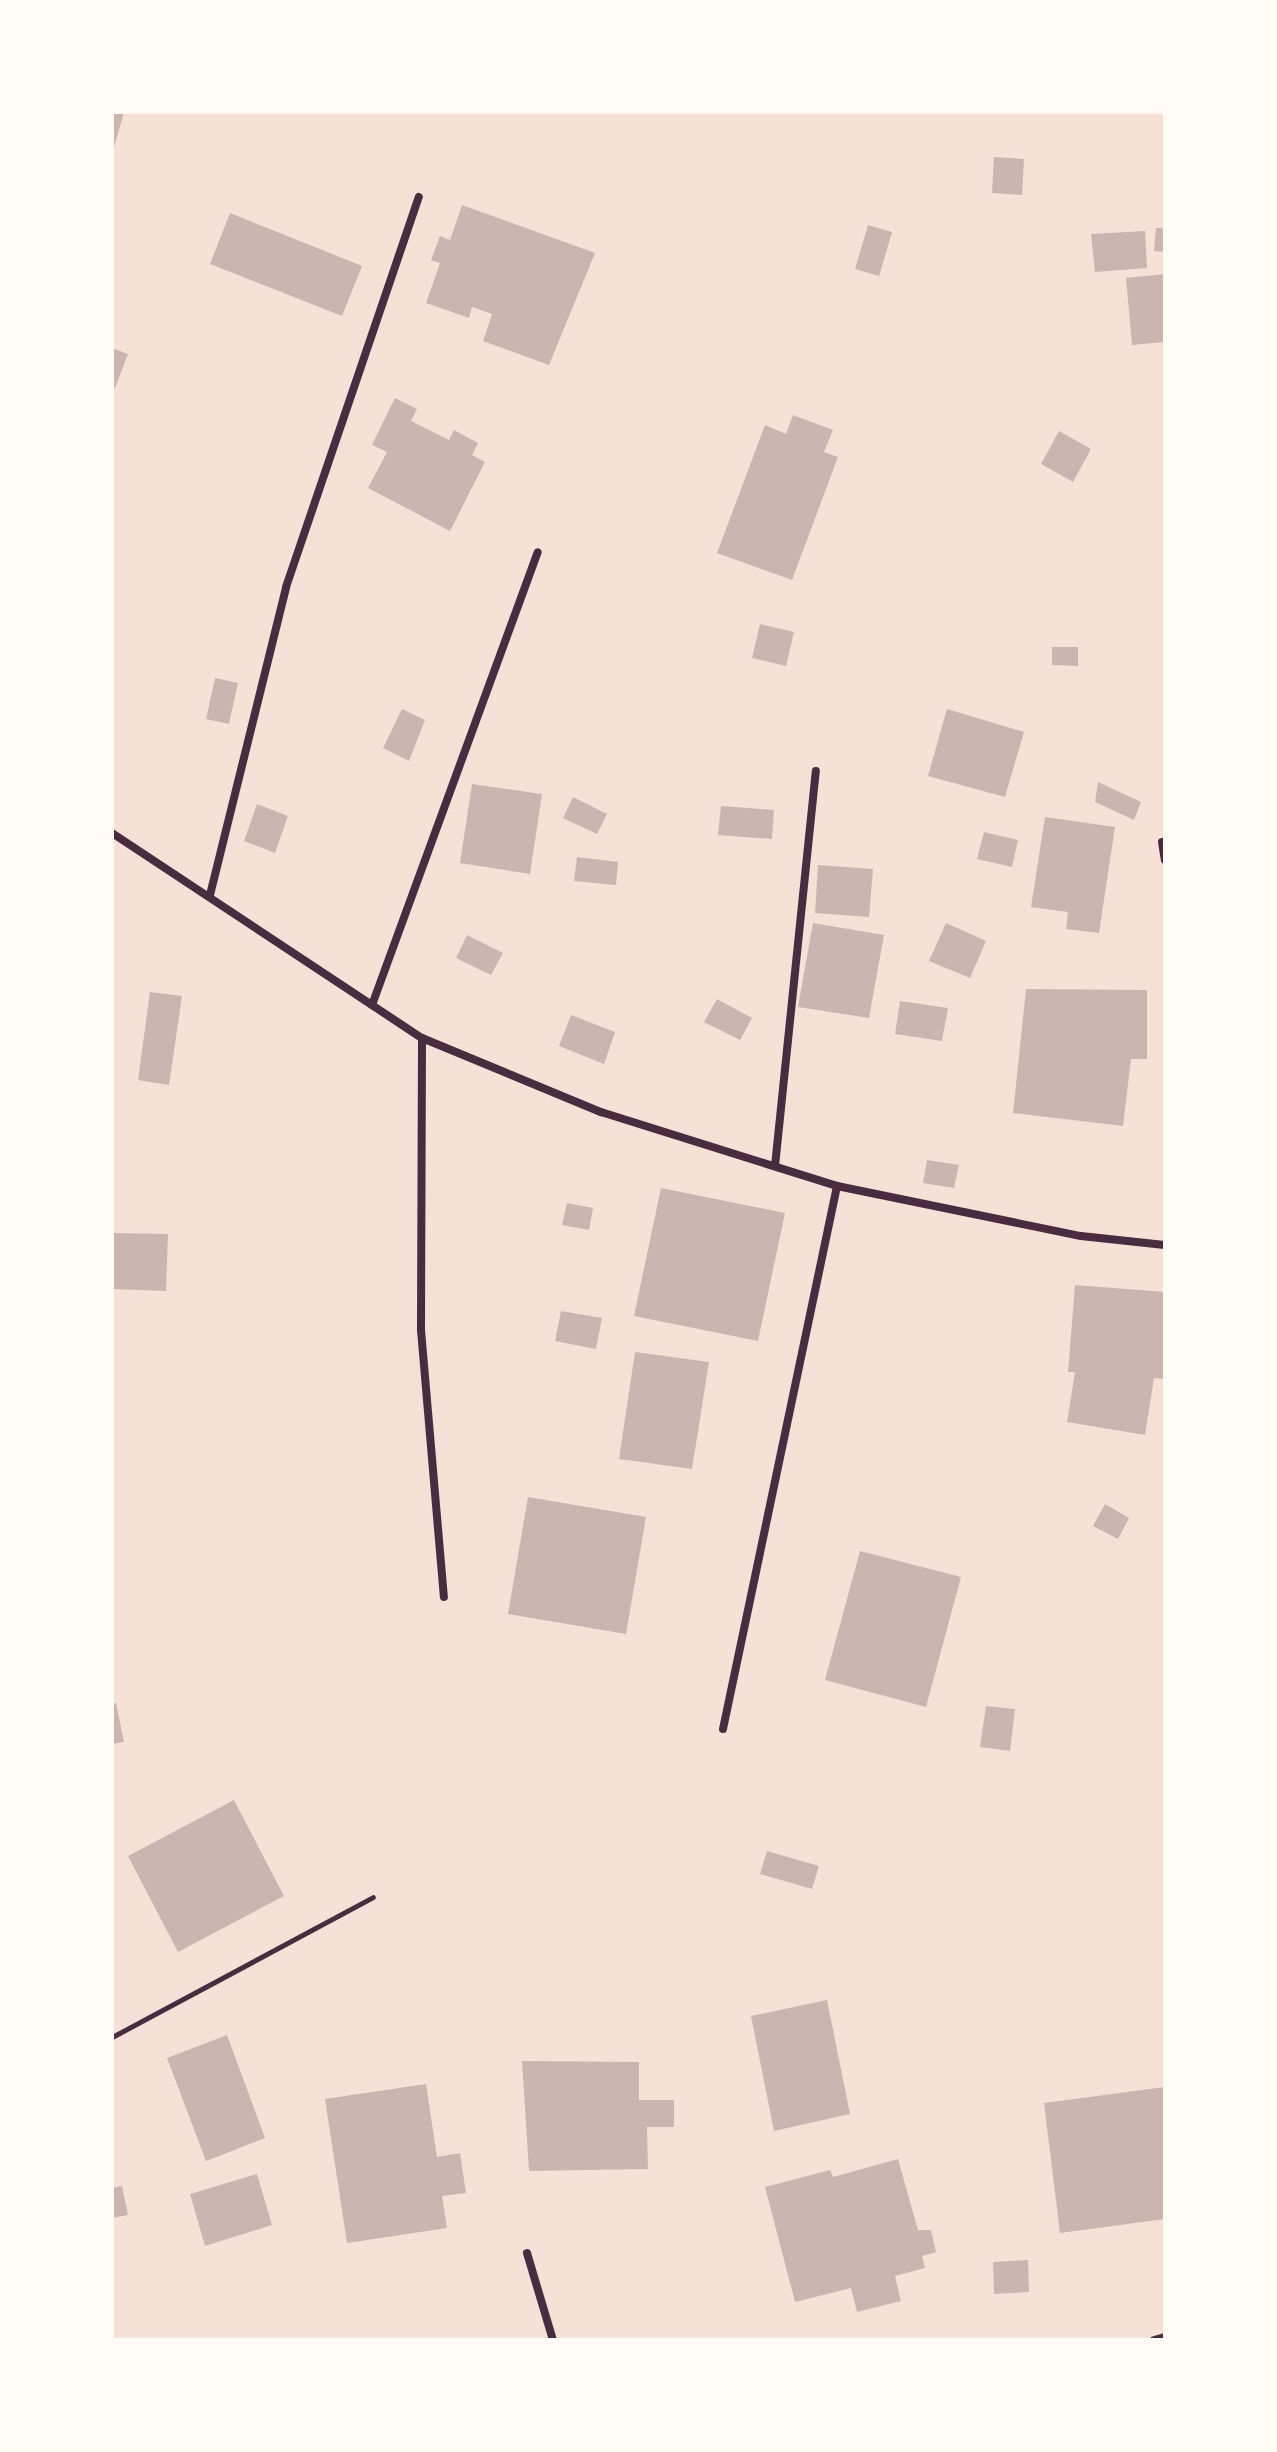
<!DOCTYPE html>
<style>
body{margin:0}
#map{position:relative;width:1277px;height:2452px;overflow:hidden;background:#f7e1d7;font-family:Karla,sans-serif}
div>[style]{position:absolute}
.building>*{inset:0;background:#ccb4b1}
.path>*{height:5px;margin:-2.5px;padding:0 2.5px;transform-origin:2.5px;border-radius:2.5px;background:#4a2c40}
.minor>*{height:8px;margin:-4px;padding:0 4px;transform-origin:4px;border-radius:4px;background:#4a2c40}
span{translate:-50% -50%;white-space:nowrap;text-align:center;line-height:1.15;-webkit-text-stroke:6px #fffaf5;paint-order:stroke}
.frame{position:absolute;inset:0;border:114px solid #fffaf5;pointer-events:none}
</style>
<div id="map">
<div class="building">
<div style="clip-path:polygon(112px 112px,124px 112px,113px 151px,112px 151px)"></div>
<div style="clip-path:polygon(994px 157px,1024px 159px,1022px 195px,992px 193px)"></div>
<div style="clip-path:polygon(462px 205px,595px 253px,549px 365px,483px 341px,492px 314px,472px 307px,469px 318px,426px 303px,440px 263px,431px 260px,440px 236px,450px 240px)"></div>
<div style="clip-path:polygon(230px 213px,362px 266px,342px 316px,210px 264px)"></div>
<div style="clip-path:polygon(868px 225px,892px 232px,879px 276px,855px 269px)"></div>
<div style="clip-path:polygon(1156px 228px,1165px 228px,1165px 252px,1154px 251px)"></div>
<div style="clip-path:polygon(1145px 231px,1147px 268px,1095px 272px,1091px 234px)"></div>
<div style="clip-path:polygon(1165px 274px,1165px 342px,1132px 345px,1126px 278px)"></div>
<div style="clip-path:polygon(112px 348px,128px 354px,115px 388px,112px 387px)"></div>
<div style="clip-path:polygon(395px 398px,417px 409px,411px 421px,449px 440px,454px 430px,478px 443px,472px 455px,485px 462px,450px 531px,368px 488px,387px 452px,372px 445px)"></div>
<div style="clip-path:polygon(793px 415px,833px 430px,824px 452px,838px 457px,792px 580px,717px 553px,765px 425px,786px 434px)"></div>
<div style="clip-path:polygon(1059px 431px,1091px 449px,1073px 482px,1041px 464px)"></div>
<div style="clip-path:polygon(760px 624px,794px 632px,786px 666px,752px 658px)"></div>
<div style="clip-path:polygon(1052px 647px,1078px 647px,1078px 666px,1052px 665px)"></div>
<div style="clip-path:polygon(215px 678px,238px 683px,229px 724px,206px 719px)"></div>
<div style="clip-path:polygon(402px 709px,425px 720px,409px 761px,383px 748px)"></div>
<div style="clip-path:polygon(947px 709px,1024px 732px,1005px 797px,928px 776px)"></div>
<div style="clip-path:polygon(1098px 782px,1141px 802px,1134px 820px,1095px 802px)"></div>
<div style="clip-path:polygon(472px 784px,542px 794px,530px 874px,460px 863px)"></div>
<div style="clip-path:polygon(573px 797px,607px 814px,597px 834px,563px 818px)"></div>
<div style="clip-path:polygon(257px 804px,288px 816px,275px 853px,244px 841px)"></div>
<div style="clip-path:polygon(721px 806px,774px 810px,772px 839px,718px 835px)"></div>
<div style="clip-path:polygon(1045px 817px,1115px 827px,1099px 933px,1066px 929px,1068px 912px,1031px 907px)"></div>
<div style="clip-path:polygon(984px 832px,1018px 840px,1012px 867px,977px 859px)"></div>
<div style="clip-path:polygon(577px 857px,618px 862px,616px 885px,574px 881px)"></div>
<div style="clip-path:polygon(818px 865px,873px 869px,869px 917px,815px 913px)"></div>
<div style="clip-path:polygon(813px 923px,884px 935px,869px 1018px,798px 1007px)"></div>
<div style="clip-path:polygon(946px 923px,986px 941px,970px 978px,929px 961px)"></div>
<div style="clip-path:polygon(467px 935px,503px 953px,491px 975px,456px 958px)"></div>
<div style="clip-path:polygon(1026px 989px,1147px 990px,1147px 1059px,1131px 1059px,1123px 1126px,1013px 1113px)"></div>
<div style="clip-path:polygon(150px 992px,182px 996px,169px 1085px,138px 1080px)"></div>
<div style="clip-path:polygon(717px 999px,752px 1018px,740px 1040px,704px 1022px)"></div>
<div style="clip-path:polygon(900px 1001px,948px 1008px,942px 1041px,895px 1034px)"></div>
<div style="clip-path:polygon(571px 1015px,615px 1032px,604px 1064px,559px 1046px)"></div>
<div style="clip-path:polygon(927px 1160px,959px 1165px,954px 1188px,923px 1183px)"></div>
<div style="clip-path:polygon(661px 1188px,785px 1213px,758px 1341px,634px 1316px)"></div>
<div style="clip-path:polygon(567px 1203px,593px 1208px,589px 1230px,562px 1225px)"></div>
<div style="clip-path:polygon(112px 1233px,168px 1234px,166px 1291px,112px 1289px)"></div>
<div style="clip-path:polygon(1075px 1285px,1165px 1292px,1165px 1379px,1154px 1378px,1145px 1435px,1067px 1422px,1075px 1372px,1068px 1372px)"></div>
<div style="clip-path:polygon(561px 1311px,602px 1318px,596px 1349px,555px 1341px)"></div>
<div style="clip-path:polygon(635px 1352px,709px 1362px,692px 1469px,619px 1459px)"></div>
<div style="clip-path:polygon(528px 1497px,646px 1517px,626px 1634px,508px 1614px)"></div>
<div style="clip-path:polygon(1105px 1504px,1129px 1518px,1118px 1539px,1093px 1526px)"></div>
<div style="clip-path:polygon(860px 1551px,961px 1577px,926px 1707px,825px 1680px)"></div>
<div style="clip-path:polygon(116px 1703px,124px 1742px,112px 1744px,112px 1704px)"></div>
<div style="clip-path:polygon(986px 1706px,1015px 1709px,1010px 1751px,980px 1747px)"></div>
<div style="clip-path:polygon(234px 1800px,284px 1896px,178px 1952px,128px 1856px)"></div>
<div style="clip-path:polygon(767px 1851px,819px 1866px,812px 1889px,760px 1874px)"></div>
<div style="clip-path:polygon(827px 2000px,850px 2114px,774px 2131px,751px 2016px)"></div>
<div style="clip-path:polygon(227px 2035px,265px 2138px,206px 2161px,167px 2058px)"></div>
<div style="clip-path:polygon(522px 2061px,639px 2062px,639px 2100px,674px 2100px,674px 2127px,647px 2127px,648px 2169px,529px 2171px)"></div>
<div style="clip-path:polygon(426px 2084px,437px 2157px,460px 2153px,466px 2193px,442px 2196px,447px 2228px,347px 2243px,325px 2099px)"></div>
<div style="clip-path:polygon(1165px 2087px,1165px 2219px,1060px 2233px,1044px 2103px)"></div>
<div style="clip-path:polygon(898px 2159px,918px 2230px,931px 2230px,936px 2252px,922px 2256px,925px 2268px,895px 2276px,901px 2301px,857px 2312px,851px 2288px,795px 2302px,765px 2187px,830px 2170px,833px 2177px)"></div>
<div style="clip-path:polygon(257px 2174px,272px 2225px,205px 2246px,190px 2194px)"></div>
<div style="clip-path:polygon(122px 2186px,128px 2215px,112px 2218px,112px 2188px)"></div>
<div style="clip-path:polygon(1028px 2260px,1029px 2292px,994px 2294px,993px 2262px)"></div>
</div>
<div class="path">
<div style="left:112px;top:2037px;width:296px;rotate:-28.2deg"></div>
</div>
<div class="minor">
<div style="left:112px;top:833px;width:372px;rotate:33.5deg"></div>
<div style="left:422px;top:1038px;width:194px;rotate:22.5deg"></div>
<div style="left:601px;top:1112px;width:247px;rotate:17.4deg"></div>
<div style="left:837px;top:1186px;width:249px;rotate:11.6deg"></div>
<div style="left:1081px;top:1236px;width:84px;rotate:6.1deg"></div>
<div style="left:1162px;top:842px;width:18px;rotate:81deg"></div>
<div style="left:210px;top:895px;width:317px;rotate:-76.1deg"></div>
<div style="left:286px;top:587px;width:412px;rotate:-71.2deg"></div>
<div style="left:372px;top:1005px;width:482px;rotate:-69.9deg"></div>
<div style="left:422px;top:1038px;width:292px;rotate:90.2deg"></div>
<div style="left:421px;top:1330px;width:268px;rotate:85.1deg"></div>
<div style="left:775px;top:1166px;width:397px;rotate:-84.1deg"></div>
<div style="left:723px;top:1729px;width:555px;rotate:-78.14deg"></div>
<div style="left:527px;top:2253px;width:91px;rotate:73.4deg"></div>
<div style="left:1154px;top:2340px;width:11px;rotate:-15deg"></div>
</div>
<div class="frame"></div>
</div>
